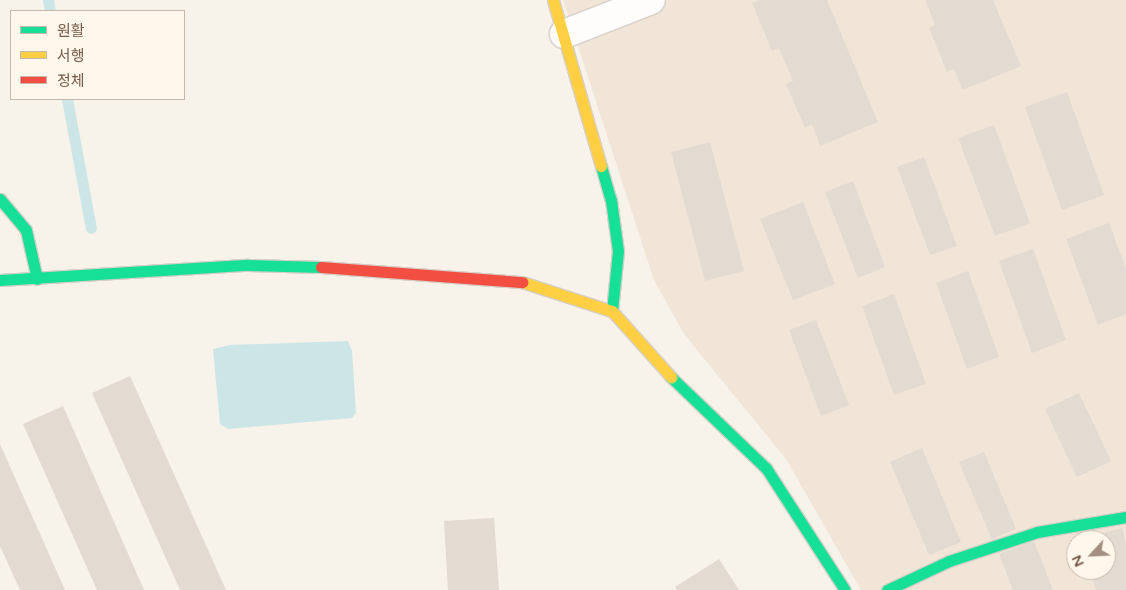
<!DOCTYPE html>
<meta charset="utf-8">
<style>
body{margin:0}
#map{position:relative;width:1126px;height:590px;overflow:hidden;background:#f7f2ea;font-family:"Varela Round","Noto Sans KR",sans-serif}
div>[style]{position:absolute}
.residential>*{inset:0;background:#f0e5d7}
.water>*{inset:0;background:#cce5e7}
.stream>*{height:11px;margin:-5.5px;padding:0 5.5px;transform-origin:5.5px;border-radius:5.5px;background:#cce5e7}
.building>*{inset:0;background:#e3dad2}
.roads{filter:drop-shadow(1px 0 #d6cfc8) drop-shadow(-1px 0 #d6cfc8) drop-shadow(0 1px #d6cfc8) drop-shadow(0 -1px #d6cfc8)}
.street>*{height:28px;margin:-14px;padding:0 14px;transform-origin:14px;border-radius:14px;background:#fefdfc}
.fast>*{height:11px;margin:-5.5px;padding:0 5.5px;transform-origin:5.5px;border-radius:5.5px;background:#16e098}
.slow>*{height:11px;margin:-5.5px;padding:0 5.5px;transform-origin:5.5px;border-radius:5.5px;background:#ffcf43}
.jam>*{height:11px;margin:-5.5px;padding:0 5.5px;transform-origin:5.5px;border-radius:5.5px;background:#f24e42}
span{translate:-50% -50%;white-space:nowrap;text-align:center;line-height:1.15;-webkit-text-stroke:4px #fff7eb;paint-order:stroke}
.legend{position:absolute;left:10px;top:10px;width:175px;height:90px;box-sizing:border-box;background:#fff7eb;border:1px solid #c8b8ab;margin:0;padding:6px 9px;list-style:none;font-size:15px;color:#755a4a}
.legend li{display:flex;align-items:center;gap:10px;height:25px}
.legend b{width:25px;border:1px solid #c8b8ab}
.north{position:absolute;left:1066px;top:530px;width:50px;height:50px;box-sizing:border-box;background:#fff7eb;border:1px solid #c8b8ab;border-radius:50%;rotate:245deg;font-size:14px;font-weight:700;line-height:20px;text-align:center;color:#755a4a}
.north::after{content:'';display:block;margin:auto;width:18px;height:22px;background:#a28f82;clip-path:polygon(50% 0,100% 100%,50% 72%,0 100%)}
</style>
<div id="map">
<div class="residential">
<div style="clip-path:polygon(evenodd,563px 0,1126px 0,1126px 590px,861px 590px,786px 459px,684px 334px,654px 280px,563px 0,1076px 540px,1106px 540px,1106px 570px,1076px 570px,1076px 540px)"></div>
</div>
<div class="water">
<div style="clip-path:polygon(348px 341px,352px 351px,356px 413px,352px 418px,228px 429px,220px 424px,213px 349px,230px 345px)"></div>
</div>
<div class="stream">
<div style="left:48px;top:0;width:11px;rotate:80deg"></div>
<div style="left:67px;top:99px;width:131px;rotate:79.5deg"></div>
</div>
<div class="building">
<div style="clip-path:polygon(760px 0,827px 0,878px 122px,820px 146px,812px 124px,805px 128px,786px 84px,793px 81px,779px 48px,772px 51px,752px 3px)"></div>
<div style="clip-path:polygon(925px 0,993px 0,1021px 66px,963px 90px,954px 69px,947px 72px,929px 28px,935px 25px)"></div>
<div style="clip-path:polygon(1067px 92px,1104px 195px,1062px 210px,1025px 107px)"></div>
<div style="clip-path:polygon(994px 125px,1030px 223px,995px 236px,958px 138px)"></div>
<div style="clip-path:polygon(710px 142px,744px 271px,705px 281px,671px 152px)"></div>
<div style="clip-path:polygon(924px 157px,957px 246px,930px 255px,897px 167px)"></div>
<div style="clip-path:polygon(853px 181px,885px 267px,858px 278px,825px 192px)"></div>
<div style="clip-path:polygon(803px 202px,835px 284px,793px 300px,760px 219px)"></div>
<div style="clip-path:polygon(1109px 223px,1126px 269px,1126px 314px,1098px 325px,1066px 239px)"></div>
<div style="clip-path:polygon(1033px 249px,1066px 340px,1032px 353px,999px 261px)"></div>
<div style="clip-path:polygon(968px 271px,999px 357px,967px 369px,936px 283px)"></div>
<div style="clip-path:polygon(894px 294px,926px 384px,894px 395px,862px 306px)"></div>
<div style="clip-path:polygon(816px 320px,849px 405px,821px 416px,789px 330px)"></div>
<div style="clip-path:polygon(130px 376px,226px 590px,180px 590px,92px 393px)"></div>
<div style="clip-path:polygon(1079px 393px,1111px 461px,1077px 477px,1045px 409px)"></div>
<div style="clip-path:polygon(63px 406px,144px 590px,97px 590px,23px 424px)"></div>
<div style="clip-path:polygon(0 444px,65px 590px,20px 590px,0 546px)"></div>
<div style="clip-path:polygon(922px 448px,961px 542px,929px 555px,890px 462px)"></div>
<div style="clip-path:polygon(984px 452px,1016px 529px,992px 539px,959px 462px)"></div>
<div style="clip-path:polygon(494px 518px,499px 590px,448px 590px,444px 521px)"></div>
<div style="clip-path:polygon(1122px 528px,1126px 545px,1126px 590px,1096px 590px,1090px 570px,1106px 570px,1106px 540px,1081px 539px)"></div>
<div style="clip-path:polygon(1034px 541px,1053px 590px,1013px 590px,999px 554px)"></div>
<div style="clip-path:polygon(719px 559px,739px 590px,677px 590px,675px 587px)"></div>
</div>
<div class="roads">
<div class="street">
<div style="left:564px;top:34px;width:93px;rotate:-21.3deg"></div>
</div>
<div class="fast">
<div style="left:601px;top:166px;width:35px;rotate:74deg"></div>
<div style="left:611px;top:200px;width:51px;rotate:82.2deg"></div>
<div style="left:618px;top:251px;width:60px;rotate:95.7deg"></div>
<div style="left:0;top:199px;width:40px;rotate:50deg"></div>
<div style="left:26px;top:230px;width:50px;rotate:77.3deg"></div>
<div style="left:0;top:280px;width:248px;rotate:-3.5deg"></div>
<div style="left:248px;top:265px;width:73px;rotate:1.6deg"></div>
<div style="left:671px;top:377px;width:132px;rotate:43.8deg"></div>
<div style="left:766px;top:468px;width:145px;rotate:57.1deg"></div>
<div style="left:887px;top:590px;width:68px;rotate:-25.1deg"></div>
<div style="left:949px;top:561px;width:93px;rotate:-18.2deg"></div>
<div style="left:1037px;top:532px;width:90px;rotate:-9.6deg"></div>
</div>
<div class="slow">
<div style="left:553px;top:0;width:173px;rotate:73.9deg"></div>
<div style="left:522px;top:282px;width:95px;rotate:17.9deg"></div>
<div style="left:612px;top:311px;width:89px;rotate:48.2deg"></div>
</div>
<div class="jam">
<div style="left:321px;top:267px;width:202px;rotate:4.3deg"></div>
</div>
</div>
<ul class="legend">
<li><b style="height:6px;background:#16e098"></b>원활</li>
<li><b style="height:6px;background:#ffcf43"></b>서행</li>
<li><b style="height:6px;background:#f24e42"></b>정체</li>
</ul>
<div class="north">N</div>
</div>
